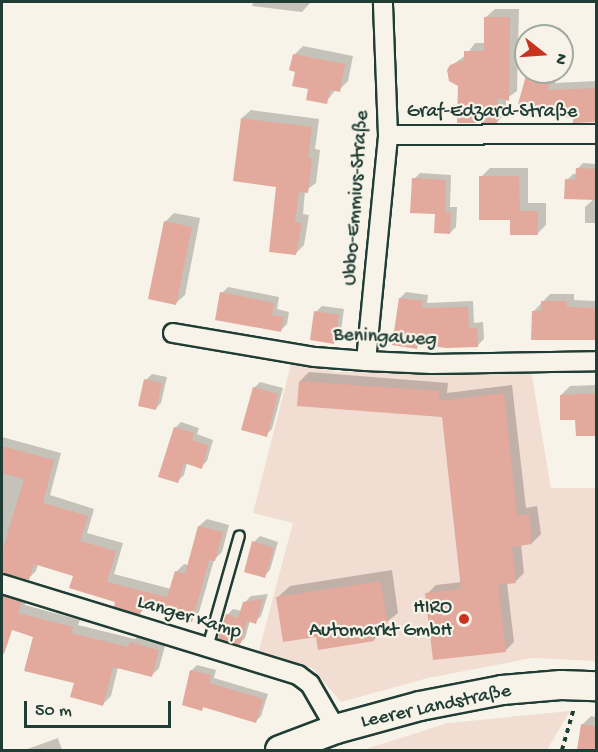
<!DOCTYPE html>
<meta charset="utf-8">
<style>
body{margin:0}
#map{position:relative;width:598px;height:752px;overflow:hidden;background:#f7f3e8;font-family:"Gochi Hand",sans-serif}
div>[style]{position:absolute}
.built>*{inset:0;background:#f1ddd1}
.shadow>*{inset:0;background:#0003}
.building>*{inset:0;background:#e2a99c}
.path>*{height:4px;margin-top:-2px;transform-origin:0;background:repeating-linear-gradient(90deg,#1f3d34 0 4.5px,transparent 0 9px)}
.roads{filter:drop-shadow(2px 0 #1f3d34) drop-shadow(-2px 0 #1f3d34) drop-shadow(0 2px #1f3d34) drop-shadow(0 -2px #1f3d34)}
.service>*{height:9px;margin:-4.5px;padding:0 4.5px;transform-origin:4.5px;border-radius:4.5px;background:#f7f3e8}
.minor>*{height:18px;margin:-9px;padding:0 9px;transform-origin:9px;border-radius:9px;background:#f7f3e8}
.primary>*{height:28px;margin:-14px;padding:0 14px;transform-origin:14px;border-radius:14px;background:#f7f3e8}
.dots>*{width:16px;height:16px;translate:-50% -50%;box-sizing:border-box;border:3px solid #f7f3e8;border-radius:50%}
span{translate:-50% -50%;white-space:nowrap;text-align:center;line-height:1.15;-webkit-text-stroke:4.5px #f7f3e8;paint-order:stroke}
.street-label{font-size:20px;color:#1f3d34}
.poi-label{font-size:20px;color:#1f3d34}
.right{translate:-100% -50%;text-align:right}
.frame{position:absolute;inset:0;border:3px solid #1f3d34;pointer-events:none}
.north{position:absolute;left:514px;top:24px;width:60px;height:60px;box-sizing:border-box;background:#f7f3e8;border:2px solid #a1aaa0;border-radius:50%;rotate:107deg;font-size:16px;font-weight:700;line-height:24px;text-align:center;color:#1f3d34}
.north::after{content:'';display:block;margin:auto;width:21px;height:27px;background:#c8321e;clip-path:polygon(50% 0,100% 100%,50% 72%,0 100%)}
.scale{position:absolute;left:24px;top:701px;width:147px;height:27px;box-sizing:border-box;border:3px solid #1f3d34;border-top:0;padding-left:8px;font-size:18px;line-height:21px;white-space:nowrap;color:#1f3d34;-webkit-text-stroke:4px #f7f3e8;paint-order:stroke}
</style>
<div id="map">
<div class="built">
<div style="clip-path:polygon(291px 364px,339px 372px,531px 371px,551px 488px,596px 488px,596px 661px,532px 658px,428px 678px,341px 702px,312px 668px,258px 654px,293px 523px,253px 513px)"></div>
<div style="clip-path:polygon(570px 711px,547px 750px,363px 750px,448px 723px)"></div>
</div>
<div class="shadow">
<div style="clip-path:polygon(253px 2px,311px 2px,302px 12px,252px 6px)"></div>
<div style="clip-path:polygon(495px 9px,519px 9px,517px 91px,506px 99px,506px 113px,497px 122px,460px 85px,451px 66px,466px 55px,475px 43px,485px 43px,486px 17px)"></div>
<div style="clip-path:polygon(546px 29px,568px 35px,562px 57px,562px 36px,539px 36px)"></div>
<div style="clip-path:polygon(303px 46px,353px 56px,348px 81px,339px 90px,336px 89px,326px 102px,310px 88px,294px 55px)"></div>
<div style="clip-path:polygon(529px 72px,558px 72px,555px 83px,596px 81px,596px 121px,575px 118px)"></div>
<div style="clip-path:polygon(251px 110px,319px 119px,315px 149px,320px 150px,316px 183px,305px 191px,303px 214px,309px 215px,304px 245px,295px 254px,277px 186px,242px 118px)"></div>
<div style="clip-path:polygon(583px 163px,596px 164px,596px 223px,585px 223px,585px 207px,594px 199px,567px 180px,573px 174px,577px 174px,577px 169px)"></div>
<div style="clip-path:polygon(490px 168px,528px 168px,528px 203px,546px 203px,546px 225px,537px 234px,512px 218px,481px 177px)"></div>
<div style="clip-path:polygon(420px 173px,451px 175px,450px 207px,457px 207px,456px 227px,450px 233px,414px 179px)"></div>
<div style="clip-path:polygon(174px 213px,200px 218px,185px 295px,176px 303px,165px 222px)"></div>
<div style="clip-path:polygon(228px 287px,279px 297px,277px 309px,289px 312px,287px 324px,281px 330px,222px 293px)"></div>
<div style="clip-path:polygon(406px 292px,428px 295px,427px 303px,473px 301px,474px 323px,483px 322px,484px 339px,478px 345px,421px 343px,417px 347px,400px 298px)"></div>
<div style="clip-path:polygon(550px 294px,574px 294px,574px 300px,596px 301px,596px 339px,533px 312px)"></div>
<div style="clip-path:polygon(322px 306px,344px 309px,340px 337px,334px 343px,316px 312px)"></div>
<div style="clip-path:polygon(309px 372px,448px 383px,447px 393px,512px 385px,526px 508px,537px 506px,541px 534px,532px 543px,521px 544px,524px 573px,515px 582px,507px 583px,514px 642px,505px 651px,427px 594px,436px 585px,462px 582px,443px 416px,300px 381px)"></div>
<div style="clip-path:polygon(152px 374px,167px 377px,161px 403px,155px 409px,146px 380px)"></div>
<div style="clip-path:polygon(260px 382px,283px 388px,272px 429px,266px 435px,254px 388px)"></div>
<div style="clip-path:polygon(596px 385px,596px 434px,577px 418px,561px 395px,570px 386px)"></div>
<div style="clip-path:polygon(181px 422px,199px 428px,197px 434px,213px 440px,207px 461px,201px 467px,187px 463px,184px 475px,178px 481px,175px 428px)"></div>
<div style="clip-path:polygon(2px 437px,61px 453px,50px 495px,94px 509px,87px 533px,123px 543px,114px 574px,171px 589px,176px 572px,184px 564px,188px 565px,199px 526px,207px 519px,229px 525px,222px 552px,214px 560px,199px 612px,191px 620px,146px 607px,140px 613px,75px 575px,38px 564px,36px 571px,28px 579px,2px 572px)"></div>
<div style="clip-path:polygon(260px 536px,278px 542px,270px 570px,264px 576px,254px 542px)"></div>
<div style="clip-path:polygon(392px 570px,398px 613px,384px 624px,385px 628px,374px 640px,318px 635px,278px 597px,290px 586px)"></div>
<div style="clip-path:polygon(2px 582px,29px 594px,25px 605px,80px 620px,78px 625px,135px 639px,139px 635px,166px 642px,159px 668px,151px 676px,118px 667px,111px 696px,103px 704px,75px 682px,35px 636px,2px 625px)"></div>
<div style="clip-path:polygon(268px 594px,261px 616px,255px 622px,250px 621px,245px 638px,239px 644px,227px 615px,233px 609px,242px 611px,245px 602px,251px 596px)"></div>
<div style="clip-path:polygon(197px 665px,216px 670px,214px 678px,268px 694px,261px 716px,256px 721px,204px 706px,201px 709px,184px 704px,192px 670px)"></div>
<div style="clip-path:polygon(591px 716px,596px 717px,596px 750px,578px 750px,582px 725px)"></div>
<div style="clip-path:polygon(58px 738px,62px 750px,25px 750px)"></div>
</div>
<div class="building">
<div style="clip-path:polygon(484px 17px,510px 17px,509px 101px,498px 98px,497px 123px,457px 123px,458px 86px,449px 81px,447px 70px,450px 65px,464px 60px,464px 51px,484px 51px)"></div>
<div style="clip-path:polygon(293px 54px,345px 64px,340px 92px,330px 90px,327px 104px,306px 100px,308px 89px,292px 86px,295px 72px,289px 70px)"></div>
<div style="clip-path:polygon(527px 72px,553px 72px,548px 90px,597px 88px,597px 122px,573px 123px,573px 119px,518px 104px)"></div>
<div style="clip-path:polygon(241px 118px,312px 127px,308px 157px,312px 158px,308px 193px,299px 192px,295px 222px,302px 223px,296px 255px,269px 252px,276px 187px,233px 181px)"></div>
<div style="clip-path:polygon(576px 168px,597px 169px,597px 200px,564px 199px,565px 179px,575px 180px)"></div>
<div style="clip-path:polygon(479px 176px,519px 176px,520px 211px,538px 211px,538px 235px,510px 235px,510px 220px,479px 220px)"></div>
<div style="clip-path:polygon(412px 178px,446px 180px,445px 212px,451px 213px,450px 234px,434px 233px,435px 214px,410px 213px)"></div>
<div style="clip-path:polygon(164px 221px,192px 227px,176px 305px,148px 299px)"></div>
<div style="clip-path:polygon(220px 292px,274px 303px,272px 315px,284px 317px,281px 332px,215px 320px)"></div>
<div style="clip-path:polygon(399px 298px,423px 301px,422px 308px,468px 307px,469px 328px,477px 328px,478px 347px,446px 348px,418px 344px,417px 349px,392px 345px)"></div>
<div style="clip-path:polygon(541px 301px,567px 301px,567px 307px,597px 308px,597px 340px,531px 340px,532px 311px,541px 311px)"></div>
<div style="clip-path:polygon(314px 311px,339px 315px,334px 344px,310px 340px)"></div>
<div style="clip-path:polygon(144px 379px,162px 383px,156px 410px,138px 406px)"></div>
<div style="clip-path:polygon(299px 381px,440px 391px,439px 401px,504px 393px,517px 516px,529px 514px,532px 544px,512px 547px,516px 583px,498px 585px,506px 652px,433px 660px,425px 593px,461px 589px,442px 417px,297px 406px)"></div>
<div style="clip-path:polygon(253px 387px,278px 394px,267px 437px,241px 430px)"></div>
<div style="clip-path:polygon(597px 393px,597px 436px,576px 436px,575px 420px,560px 420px,560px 395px)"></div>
<div style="clip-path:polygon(174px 427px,194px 433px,192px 440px,208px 445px,202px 469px,184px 463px,178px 483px,158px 477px)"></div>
<div style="clip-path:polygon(2px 446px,54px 460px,43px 503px,88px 516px,80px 541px,116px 551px,107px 582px,167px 597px,175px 571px,185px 574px,198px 526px,223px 532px,215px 561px,209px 560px,192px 622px,142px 607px,140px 615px,114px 607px,115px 602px,69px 588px,73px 576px,34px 564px,29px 580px,2px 573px,2px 552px,24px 479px,2px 473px)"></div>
<div style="clip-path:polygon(252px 541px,274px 548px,265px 578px,244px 572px)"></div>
<div style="clip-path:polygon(381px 581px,388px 626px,372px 628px,374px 641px,318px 650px,316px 637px,283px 642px,276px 597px)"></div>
<div style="clip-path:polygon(2px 596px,22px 602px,18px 613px,73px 627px,71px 633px,128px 647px,130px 642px,159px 650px,152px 677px,113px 667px,103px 706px,70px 697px,74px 683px,24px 671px,33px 637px,12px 630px,4px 654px,2px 653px)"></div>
<div style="clip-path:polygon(263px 599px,256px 624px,247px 621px,240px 645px,218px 639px,226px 614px,238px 618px,243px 602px)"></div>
<div style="clip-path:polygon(190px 670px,211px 675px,209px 683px,263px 699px,256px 723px,203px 707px,202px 711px,182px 705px)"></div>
<div style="clip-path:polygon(581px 724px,597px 727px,597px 750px,577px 750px)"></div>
</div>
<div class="path">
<div style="left:562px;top:750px;width:44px;rotate:-74.1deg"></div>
</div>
<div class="roads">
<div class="service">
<div style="left:207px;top:647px;width:116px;rotate:-74.1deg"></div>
</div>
<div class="minor">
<div style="left:388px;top:135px;width:208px;rotate:-0.3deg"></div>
<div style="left:173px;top:333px;width:144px;rotate:9.6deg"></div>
<div style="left:315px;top:357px;width:51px;rotate:4.5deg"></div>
<div style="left:366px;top:361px;width:66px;rotate:2.6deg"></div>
<div style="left:432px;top:364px;width:164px;rotate:-1deg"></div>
<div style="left:366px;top:361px;width:227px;rotate:-84.4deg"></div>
<div style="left:388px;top:135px;width:133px;rotate:-92.2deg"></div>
<div style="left:2px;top:584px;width:310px;rotate:17.1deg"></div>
<div style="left:298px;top:675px;width:15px;rotate:37deg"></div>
<div style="left:310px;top:684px;width:52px;rotate:60deg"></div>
</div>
<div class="primary">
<div style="left:280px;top:750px;width:60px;rotate:-20.6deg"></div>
<div style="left:336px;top:729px;width:87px;rotate:-15.3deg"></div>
<div style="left:420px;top:706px;width:84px;rotate:-11deg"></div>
<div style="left:502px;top:690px;width:59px;rotate:-4.8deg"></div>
<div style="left:561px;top:685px;width:35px;rotate:2deg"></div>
</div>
</div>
<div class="dots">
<div style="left:464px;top:619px;background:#c8321e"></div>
</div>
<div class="street-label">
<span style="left:492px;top:112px">Graf-Edzard-Straße</span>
<span style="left:357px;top:198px;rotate:-86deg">Ubbo-Emmius-Straße</span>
<span style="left:385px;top:338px;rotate:3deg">Beningaweg</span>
<span style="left:189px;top:618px;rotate:17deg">Langer Kamp</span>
<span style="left:436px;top:707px;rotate:-12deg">Leerer Landstraße</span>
</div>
<div class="poi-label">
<span class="right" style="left:452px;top:620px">HIRO<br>Automarkt GmbH</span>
</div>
<div class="frame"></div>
<div class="north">N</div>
<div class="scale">50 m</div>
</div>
